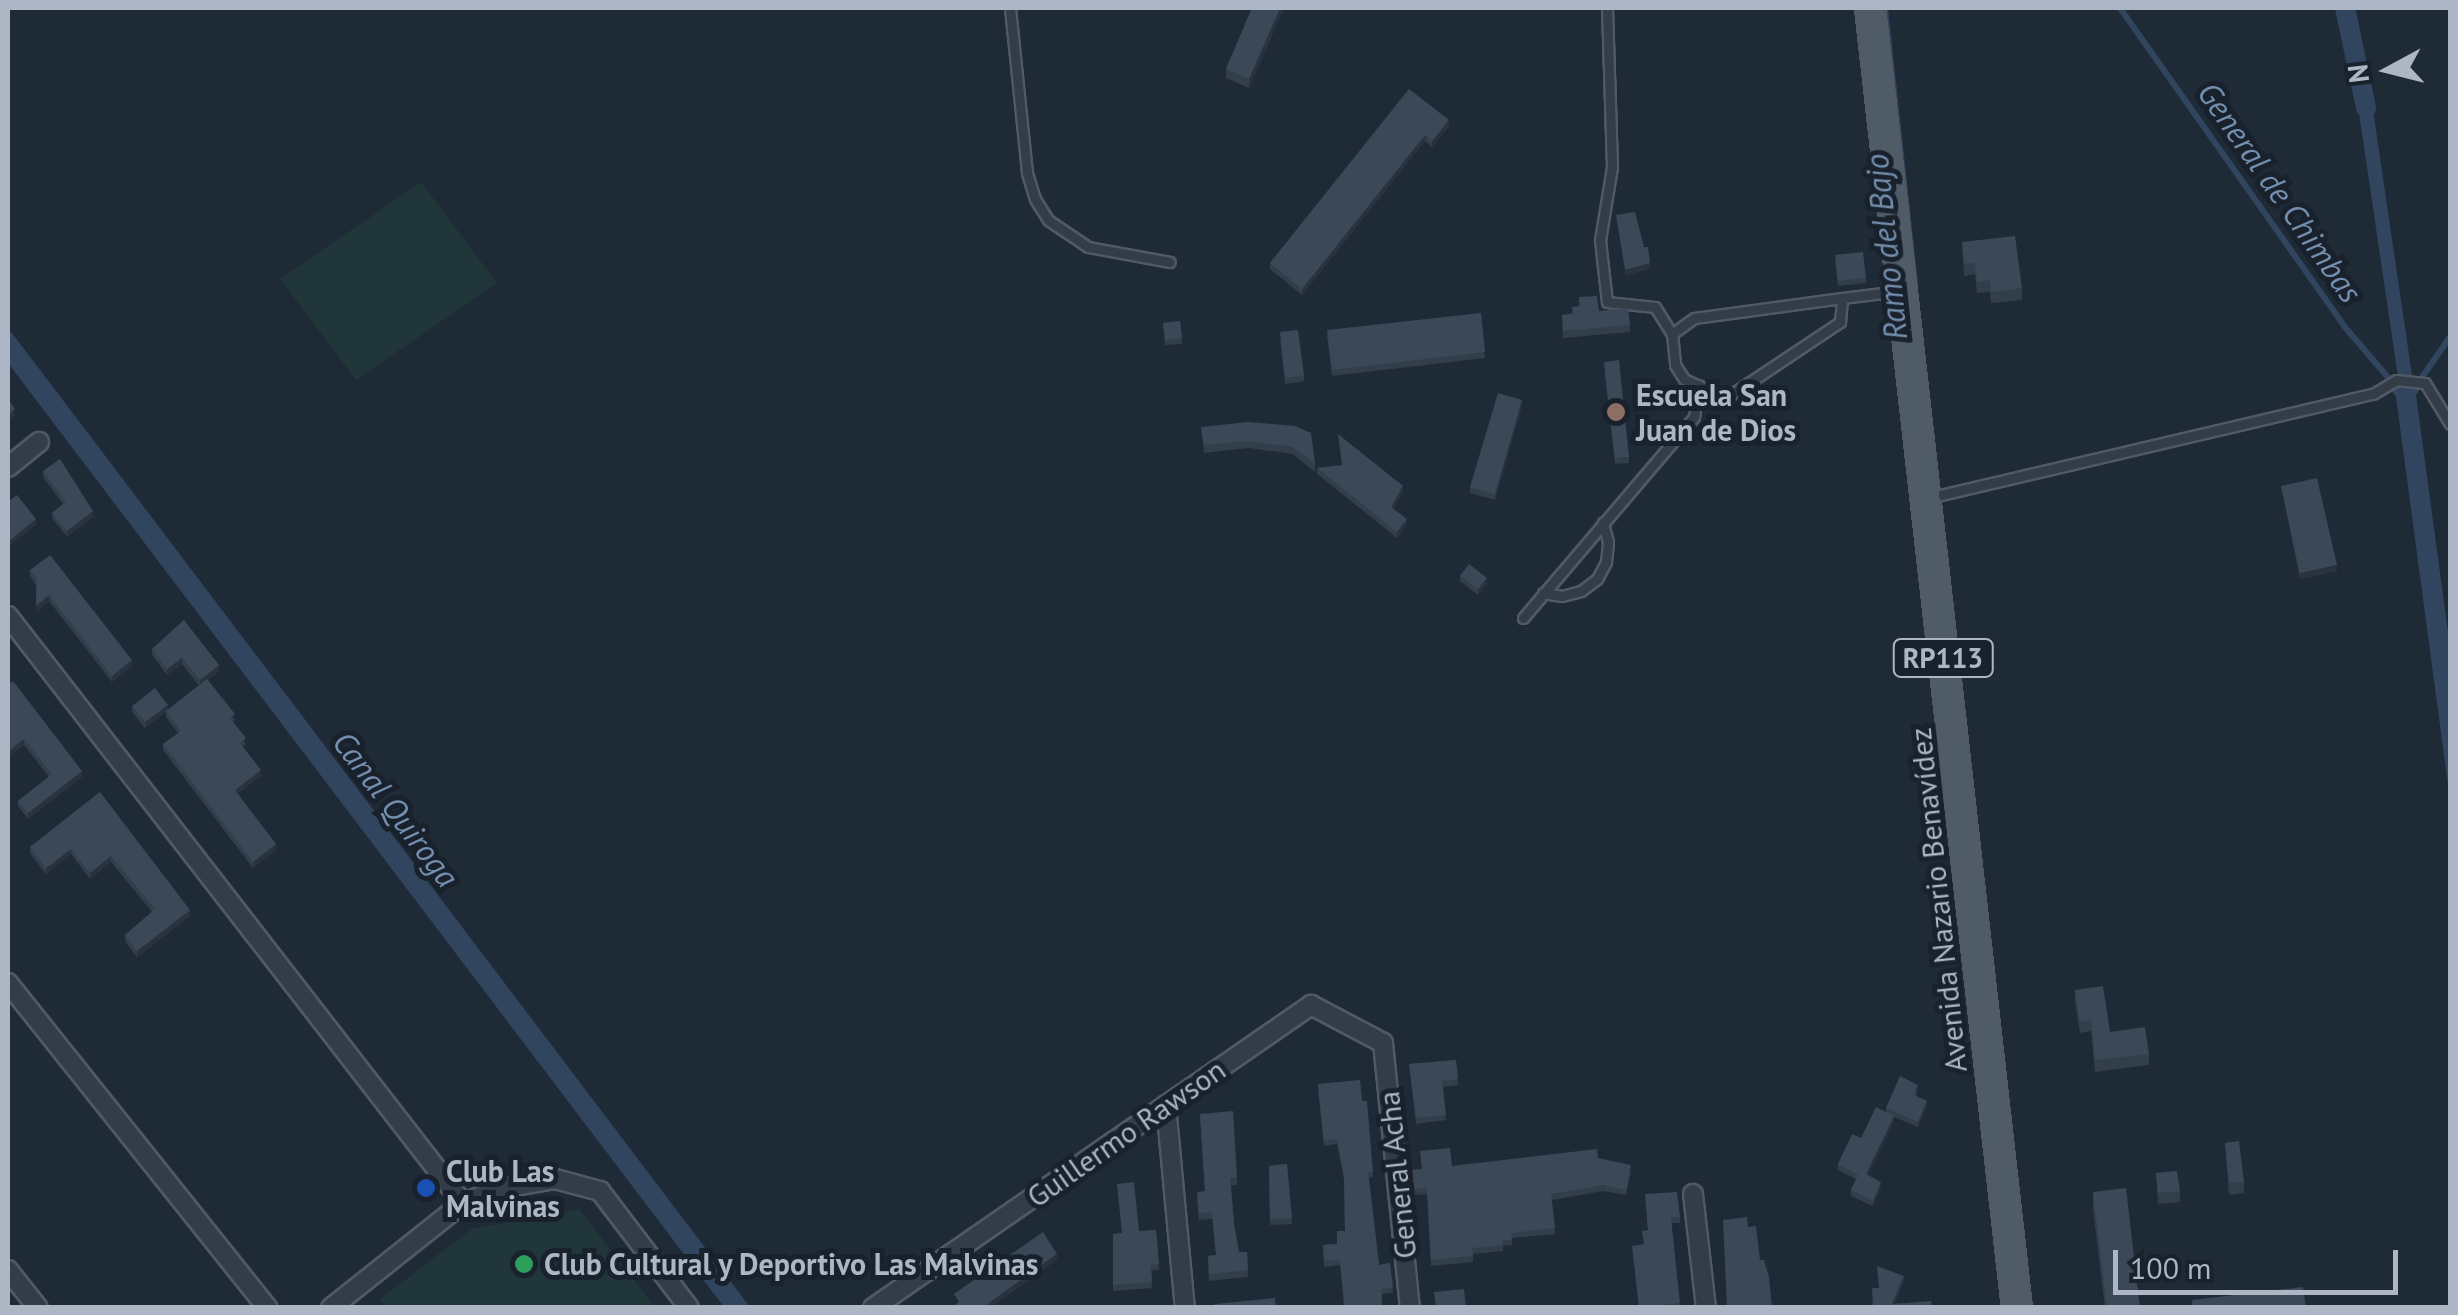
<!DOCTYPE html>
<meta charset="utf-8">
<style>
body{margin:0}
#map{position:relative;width:2458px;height:1315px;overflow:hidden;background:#1f2a37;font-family:"PT Sans",sans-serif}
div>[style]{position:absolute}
.green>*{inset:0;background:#213638}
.water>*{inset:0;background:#32455f}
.stream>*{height:6px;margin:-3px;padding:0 3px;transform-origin:3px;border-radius:3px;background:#32455f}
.canal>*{height:20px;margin:-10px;padding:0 10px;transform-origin:10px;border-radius:10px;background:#32455f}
.roads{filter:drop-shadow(2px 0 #505965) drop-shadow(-2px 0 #505965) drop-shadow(0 2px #505965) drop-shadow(0 -2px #505965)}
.service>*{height:9px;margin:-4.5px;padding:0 4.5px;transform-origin:4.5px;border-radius:4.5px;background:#333c47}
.minor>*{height:18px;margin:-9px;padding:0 9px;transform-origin:9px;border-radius:9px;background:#333c47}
.primary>*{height:28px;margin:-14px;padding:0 14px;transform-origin:14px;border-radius:14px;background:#505b68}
.wall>*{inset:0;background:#333e4b}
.shaded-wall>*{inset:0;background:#29323d}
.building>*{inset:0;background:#3b4857}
.dots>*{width:28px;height:28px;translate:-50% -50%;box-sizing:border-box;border:5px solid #18212c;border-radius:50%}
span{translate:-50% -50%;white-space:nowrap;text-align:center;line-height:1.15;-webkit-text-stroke:10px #18212c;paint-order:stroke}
.shield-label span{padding:2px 8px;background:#18212c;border:2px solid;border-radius:8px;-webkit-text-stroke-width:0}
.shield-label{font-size:28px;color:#adb6c4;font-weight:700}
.poi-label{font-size:30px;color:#adb6c4;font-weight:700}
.left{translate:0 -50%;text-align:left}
.street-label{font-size:30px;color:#adb6c4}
.water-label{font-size:32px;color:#748eae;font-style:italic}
.frame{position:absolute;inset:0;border:10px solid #adb6c4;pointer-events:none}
.north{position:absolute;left:2338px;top:20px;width:100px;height:100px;-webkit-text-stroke:8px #18212c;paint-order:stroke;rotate:263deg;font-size:28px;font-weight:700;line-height:40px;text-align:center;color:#adb6c4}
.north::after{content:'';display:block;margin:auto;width:35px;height:45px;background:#adb6c4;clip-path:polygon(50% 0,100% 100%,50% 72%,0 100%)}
.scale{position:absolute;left:2113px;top:1250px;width:285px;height:45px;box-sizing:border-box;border:5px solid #adb6c4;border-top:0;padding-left:12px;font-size:30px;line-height:35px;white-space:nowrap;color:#adb6c4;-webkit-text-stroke:8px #18212c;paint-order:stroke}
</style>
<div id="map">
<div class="green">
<div style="clip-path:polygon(421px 182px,497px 283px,356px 380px,280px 279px)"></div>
<div style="clip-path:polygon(579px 1209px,655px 1307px,387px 1308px,380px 1299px,472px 1229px)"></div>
</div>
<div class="water">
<div style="clip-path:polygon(2339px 8px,2354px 8px,2366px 69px,2352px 71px)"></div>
<div style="clip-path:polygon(2369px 83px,2412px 375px,2398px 377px,2355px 86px)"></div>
<div style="clip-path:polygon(8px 328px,75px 416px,750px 1307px,724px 1307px,8px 363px)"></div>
<div style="clip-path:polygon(2396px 383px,2423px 385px,2416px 395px,2450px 647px,2450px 800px,2396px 397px,2390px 388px)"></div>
</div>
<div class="stream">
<div style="left:1885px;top:8px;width:279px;rotate:83.8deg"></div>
<div style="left:2120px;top:8px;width:389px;rotate:54.8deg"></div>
<div style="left:2344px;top:326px;width:74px;rotate:49.4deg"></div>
<div style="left:2418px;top:383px;width:56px;rotate:-55.2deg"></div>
</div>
<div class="canal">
<div style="left:2345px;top:8px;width:102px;rotate:78.1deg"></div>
</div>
<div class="roads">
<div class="service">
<div style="left:1010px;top:8px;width:166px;rotate:84.1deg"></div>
<div style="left:1027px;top:173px;width:27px;rotate:73deg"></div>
<div style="left:1035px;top:199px;width:25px;rotate:58deg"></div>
<div style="left:1048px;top:220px;width:48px;rotate:34deg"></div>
<div style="left:1088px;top:247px;width:83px;rotate:10.4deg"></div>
<div style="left:1607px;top:8px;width:159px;rotate:88.2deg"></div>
<div style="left:1612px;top:167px;width:74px;rotate:99.3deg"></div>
<div style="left:1600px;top:240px;width:62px;rotate:83.6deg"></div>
<div style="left:1607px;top:302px;width:48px;rotate:5.9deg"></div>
<div style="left:1655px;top:307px;width:32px;rotate:58deg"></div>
<div style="left:1672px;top:334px;width:31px;rotate:84deg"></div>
<div style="left:1675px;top:365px;width:17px;rotate:57deg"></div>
<div style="left:1684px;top:379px;width:38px;rotate:25deg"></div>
<div style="left:1719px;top:395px;width:13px;rotate:-4deg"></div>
<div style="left:1732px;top:394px;width:130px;rotate:-33.7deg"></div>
<div style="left:1840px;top:322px;width:24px;rotate:-85deg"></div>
<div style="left:1842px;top:298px;width:149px;rotate:172.3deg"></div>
<div style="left:1694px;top:318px;width:27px;rotate:144deg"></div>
<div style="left:1842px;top:298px;width:57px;rotate:-7deg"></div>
<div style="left:1928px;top:498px;width:457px;rotate:-13.2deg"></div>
<div style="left:2373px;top:394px;width:27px;rotate:-31deg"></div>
<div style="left:2396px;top:380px;width:29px;rotate:6deg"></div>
<div style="left:2425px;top:383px;width:48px;rotate:58.6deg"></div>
<div style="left:1543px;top:593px;width:19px;rotate:9deg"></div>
<div style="left:1562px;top:596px;width:20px;rotate:-15deg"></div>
<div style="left:1581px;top:591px;width:20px;rotate:-37deg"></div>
<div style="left:1597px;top:579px;width:19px;rotate:-62deg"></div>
<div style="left:1606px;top:562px;width:20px;rotate:-84deg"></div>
<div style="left:1608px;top:542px;width:20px;rotate:-105deg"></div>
<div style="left:1523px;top:618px;width:264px;rotate:-49.6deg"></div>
<div style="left:1694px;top:417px;width:32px;rotate:-81deg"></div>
</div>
<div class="minor">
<div style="left:8px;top:467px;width:40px;rotate:-39deg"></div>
<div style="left:8px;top:616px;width:743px;rotate:52.22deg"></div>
<div style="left:8px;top:983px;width:416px;rotate:51.4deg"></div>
<div style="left:1166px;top:1105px;width:204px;rotate:84.7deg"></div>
<div style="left:1693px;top:1194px;width:115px;rotate:83.5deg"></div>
<div style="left:8px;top:1270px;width:48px;rotate:51.7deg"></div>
<div style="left:331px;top:1308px;width:169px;rotate:-38.5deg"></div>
<div style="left:463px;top:1203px;width:44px;rotate:-20.1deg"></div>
<div style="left:504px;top:1188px;width:52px;rotate:-10deg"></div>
<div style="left:555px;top:1179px;width:47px;rotate:14.9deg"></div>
<div style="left:600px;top:1191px;width:147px;rotate:52.7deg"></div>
<div style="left:873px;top:1308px;width:533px;rotate:-34.67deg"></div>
<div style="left:1311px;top:1005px;width:81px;rotate:27.8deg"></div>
<div style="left:1383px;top:1043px;width:266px;rotate:84.2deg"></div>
</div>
<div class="primary">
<div style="left:1870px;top:8px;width:1308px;rotate:83.55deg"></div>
</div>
</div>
<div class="wall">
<div style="clip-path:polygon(1252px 8px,1284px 8px,1249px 88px,1226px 78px,1226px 69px)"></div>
<div style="clip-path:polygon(1409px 89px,1449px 126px,1432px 147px,1425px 141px,1302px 295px,1270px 269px,1270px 263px)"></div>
<div style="clip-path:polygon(1962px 242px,2022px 288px,2022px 300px,1991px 303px,1990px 292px,1977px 293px,1975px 274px,1964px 276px)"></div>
<div style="clip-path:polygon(1835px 261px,1866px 278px,1866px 283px,1838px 286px)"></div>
<div style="clip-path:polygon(1579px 297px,1599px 311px,1630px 325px,1630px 332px,1563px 338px,1562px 315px,1573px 313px,1579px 306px)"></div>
<div style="clip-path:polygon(1481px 313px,1485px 358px,1332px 376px,1327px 335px)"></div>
<div style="clip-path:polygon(1180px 321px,1182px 344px,1165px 345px,1163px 323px)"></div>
<div style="clip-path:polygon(1280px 338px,1304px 375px,1304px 381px,1285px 384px)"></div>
<div style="clip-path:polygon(1604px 368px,1629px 457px,1629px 463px,1615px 464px)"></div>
<div style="clip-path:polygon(1522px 406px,1495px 500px,1470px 493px,1470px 487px)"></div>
<div style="clip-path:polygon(1295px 426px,1315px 464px,1315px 472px,1293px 454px,1249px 448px,1204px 453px,1201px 427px)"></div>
<div style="clip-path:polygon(1317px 468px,1403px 492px,1393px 508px,1407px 525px,1397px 538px,1317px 474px)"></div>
<div style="clip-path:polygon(43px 471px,93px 517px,67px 537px,52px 518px,52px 513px,63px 504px,43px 477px)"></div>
<div style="clip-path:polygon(2281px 486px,2337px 571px,2300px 579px)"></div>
<div style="clip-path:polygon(30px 570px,132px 666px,112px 682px,49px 601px,36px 612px,36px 585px,30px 576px)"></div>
<div style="clip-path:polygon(1460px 576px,1487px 583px,1478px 595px,1460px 581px)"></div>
<div style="clip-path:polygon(184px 620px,219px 671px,208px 680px,235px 720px,233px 722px,246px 744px,242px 746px,261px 776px,237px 794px,276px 850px,253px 868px,163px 750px,163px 744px,178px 733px,166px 717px,166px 712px,145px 728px,132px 712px,132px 706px,168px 710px,199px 686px,182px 664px,167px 675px,152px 655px,152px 649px)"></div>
<div style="clip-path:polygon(8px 685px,82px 777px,28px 819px,18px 806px,18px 801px,49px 777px,24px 745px)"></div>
<div style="clip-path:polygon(100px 792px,190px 916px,137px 957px,125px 941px,125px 935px,152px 912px,111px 862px,90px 879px,71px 854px,46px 874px,30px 853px,30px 847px)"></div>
<div style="clip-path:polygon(2075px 990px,2110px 1032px,2149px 1054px,2149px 1065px,2095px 1072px,2091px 1031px,2080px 1033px,2075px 1002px)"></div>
<div style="clip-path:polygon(1456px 1060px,1458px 1085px,1443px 1087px,1446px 1120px,1416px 1124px,1409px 1064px)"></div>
<div style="clip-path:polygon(1318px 1090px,1362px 1101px,1373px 1172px,1373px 1177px,1369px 1178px,1379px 1265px,1390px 1263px,1393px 1293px,1382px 1294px,1382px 1308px,1344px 1308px,1340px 1265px,1324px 1267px,1323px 1245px,1337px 1244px,1345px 1231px,1344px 1180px,1337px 1144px,1324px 1146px)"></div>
<div style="clip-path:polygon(1918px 1090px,1916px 1096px,1927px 1107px,1918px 1127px,1894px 1117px,1894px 1122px,1868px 1175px,1881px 1187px,1873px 1206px,1851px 1196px,1851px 1190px,1856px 1179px,1838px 1170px,1838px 1164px,1886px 1112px,1886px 1108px)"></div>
<div style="clip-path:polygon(1200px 1114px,1237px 1177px,1237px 1185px,1231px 1185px,1234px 1224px,1239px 1252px,1247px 1252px,1248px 1277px,1209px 1281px,1208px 1256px,1216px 1255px,1212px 1219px,1199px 1220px,1197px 1200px,1205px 1192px)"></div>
<div style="clip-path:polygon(2225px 1143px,2244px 1182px,2244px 1193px,2229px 1195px)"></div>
<div style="clip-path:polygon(1598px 1158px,1631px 1171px,1626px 1195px,1603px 1191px,1552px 1200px,1555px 1234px,1512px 1238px,1512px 1245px,1503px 1246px,1503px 1251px,1473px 1254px,1473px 1262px,1431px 1266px,1427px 1194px,1414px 1195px,1412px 1170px,1452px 1166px)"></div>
<div style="clip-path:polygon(1287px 1164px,1292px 1224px,1270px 1225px,1269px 1166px)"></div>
<div style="clip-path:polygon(2156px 1173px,2180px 1191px,2180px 1202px,2158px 1204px)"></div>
<div style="clip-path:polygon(2093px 1192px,2140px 1308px,2105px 1308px,2093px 1209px)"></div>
<div style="clip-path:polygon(1645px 1194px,1680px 1217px,1680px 1223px,1671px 1223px,1680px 1308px,1639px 1308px,1648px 1230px)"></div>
<div style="clip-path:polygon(1156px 1230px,1159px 1270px,1151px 1270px,1152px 1288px,1113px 1291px,1113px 1234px)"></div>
</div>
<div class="shaded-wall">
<div style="clip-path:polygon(1280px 8px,1284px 8px,1249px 88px,1249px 79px)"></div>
<div style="clip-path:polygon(1449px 120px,1449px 126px,1432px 147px,1432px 141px)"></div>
<div style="clip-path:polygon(1425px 135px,1425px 141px,1302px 295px,1302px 289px)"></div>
<div style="clip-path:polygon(1650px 263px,1650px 269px,1625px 276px,1625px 270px)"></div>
<div style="clip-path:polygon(1522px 400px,1522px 406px,1495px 500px,1495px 494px)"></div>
<div style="clip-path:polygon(15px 409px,15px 415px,8px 421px,8px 415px)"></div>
<div style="clip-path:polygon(1403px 486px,1403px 492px,1391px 512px,1391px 507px)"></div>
<div style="clip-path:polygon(93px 511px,93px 517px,67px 537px,67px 531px)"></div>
<div style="clip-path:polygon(36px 519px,36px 525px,8px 547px,8px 542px)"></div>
<div style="clip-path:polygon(1407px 519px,1407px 525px,1397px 538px,1397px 532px)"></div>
<div style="clip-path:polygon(2337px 565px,2337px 571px,2300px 579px,2300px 573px)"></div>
<div style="clip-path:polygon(1487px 578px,1487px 583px,1478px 595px,1478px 589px)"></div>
<div style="clip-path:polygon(49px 595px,49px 601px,36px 612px,36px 606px)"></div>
<div style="clip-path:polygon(182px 658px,182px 664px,167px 675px,167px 669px)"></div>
<div style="clip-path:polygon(132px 660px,132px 666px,112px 682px,112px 676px)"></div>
<div style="clip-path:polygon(219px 665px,219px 671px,200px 686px,200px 680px)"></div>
<div style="clip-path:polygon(168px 705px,168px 711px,145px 728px,145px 722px)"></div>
<div style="clip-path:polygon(24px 739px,24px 745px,8px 758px,8px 752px)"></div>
<div style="clip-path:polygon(261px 770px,261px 776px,235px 796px,235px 790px)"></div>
<div style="clip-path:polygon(82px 771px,82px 777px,28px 819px,28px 813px)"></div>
<div style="clip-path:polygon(276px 844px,276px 850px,253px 868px,253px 862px)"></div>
<div style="clip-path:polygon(71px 849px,71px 854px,46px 874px,46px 868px)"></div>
<div style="clip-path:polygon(111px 856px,111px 862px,90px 879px,90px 873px)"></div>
<div style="clip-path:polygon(190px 910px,190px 916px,137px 957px,137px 951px)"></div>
<div style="clip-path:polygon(1927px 1101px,1927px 1107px,1918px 1127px,1918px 1122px)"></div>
<div style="clip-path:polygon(1894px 1116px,1894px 1122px,1866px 1180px,1866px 1174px)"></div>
<div style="clip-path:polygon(1881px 1182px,1881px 1187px,1873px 1206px,1873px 1201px)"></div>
<div style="clip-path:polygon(1057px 1254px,1057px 1260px,990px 1308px,982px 1308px)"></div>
<div style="clip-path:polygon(1904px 1276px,1904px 1282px,1893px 1308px,1892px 1304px)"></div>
</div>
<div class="building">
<div style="clip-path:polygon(1252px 8px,1280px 8px,1249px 79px,1226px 69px)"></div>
<div style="clip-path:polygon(1409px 89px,1449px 120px,1432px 141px,1425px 135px,1302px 289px,1270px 263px)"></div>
<div style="clip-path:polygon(1635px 212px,1644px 247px,1648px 247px,1650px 263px,1625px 270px,1616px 215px)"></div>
<div style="clip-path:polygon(2015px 236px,2022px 288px,1991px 292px,1990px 280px,1977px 282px,1975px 263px,1964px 264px,1962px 242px)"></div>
<div style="clip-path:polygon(1863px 252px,1866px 278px,1838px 281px,1835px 255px)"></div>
<div style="clip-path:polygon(1597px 296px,1599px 311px,1628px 308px,1630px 325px,1563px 331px,1562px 315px,1573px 314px,1572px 307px,1580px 306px,1579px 297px)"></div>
<div style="clip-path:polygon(1481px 313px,1485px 352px,1332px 370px,1327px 330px)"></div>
<div style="clip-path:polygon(1180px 321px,1182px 338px,1165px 340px,1163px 323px)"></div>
<div style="clip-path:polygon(1298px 330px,1304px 375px,1285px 378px,1280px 332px)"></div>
<div style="clip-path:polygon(1619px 360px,1629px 457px,1615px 458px,1604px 362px)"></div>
<div style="clip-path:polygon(1498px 393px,1522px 400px,1495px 494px,1470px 487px)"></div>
<div style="clip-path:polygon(8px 399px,15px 409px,8px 415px)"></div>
<div style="clip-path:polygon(1248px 422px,1295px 426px,1311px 433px,1315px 464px,1293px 447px,1249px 441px,1204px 445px,1201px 427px)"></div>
<div style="clip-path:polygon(1338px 434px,1403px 486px,1391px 507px,1407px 519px,1397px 532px,1317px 468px,1342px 465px)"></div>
<div style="clip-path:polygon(60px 459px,93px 511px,67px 531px,52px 513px,66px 502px,43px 471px)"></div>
<div style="clip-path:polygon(2317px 478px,2337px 565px,2300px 573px,2281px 486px)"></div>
<div style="clip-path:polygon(17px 495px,36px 519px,8px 542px,8px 502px)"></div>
<div style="clip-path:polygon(50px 555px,132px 660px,112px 676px,49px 595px,36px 606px,37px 579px,30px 570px)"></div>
<div style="clip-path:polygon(1469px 564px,1487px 578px,1478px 589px,1460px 576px)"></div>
<div style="clip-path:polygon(184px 620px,219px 665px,200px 680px,182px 658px,167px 669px,152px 649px)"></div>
<div style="clip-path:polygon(207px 679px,235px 714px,230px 718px,246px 738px,240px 743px,261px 770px,235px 790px,276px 844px,253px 862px,163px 744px,181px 731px,166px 711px)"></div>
<div style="clip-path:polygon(13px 681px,82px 771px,28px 813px,18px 801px,52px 774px,24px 739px,8px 752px,8px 685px)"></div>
<div style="clip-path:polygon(155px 688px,168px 705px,145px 722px,132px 706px)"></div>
<div style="clip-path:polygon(100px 792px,190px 910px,137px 951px,125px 935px,155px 909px,111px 856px,90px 873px,71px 849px,46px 868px,30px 847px)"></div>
<div style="clip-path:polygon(2103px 986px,2110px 1032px,2145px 1027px,2149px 1054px,2095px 1060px,2091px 1020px,2080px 1022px,2075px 990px)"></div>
<div style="clip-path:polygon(1456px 1060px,1458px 1079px,1442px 1081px,1446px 1115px,1416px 1118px,1409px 1064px)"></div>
<div style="clip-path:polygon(1900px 1076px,1918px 1085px,1914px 1095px,1927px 1101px,1918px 1122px,1886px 1108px)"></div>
<div style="clip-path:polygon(1360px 1080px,1362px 1101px,1367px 1101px,1373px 1172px,1368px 1172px,1379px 1265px,1390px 1263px,1393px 1287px,1381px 1289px,1382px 1305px,1345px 1308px,1340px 1260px,1324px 1261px,1323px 1245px,1337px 1244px,1337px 1231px,1345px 1231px,1344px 1174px,1337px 1139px,1324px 1140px,1318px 1084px)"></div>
<div style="clip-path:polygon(1876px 1107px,1894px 1116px,1866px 1174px,1881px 1182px,1873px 1201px,1851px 1190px,1858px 1175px,1838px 1164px,1852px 1134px,1861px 1138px)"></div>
<div style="clip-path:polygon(1233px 1111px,1237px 1177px,1230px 1178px,1234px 1224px,1239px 1252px,1247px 1252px,1248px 1270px,1209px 1274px,1208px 1256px,1216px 1255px,1212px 1212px,1199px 1213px,1197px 1192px,1205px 1191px,1200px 1114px)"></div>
<div style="clip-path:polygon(2239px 1141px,2244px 1182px,2229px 1183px,2225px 1143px)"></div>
<div style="clip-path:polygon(1450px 1148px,1452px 1166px,1597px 1149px,1598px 1158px,1631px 1165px,1626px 1190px,1603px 1185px,1551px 1194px,1555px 1228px,1511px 1233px,1512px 1240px,1502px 1240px,1503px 1245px,1472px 1248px,1473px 1256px,1431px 1260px,1427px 1188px,1414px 1189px,1412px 1170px,1422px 1169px,1420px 1151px)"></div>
<div style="clip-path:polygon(1287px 1164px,1292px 1218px,1270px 1219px,1269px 1166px)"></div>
<div style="clip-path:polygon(2177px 1171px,2180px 1191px,2158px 1193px,2156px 1173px)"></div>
<div style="clip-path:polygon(1134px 1182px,1139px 1231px,1156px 1230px,1159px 1264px,1151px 1265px,1152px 1282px,1113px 1285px,1113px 1234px,1122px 1233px,1117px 1184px)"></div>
<div style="clip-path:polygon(2126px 1188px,2140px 1308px,2107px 1308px,2093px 1192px)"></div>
<div style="clip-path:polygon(1677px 1192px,1680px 1217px,1671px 1218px,1680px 1303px,1639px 1308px,1632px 1246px,1644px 1244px,1642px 1231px,1648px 1230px,1645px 1194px)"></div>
<div style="clip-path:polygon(1747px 1217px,1748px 1227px,1756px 1226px,1760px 1260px,1764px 1260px,1769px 1277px,1772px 1308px,1727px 1308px,1723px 1220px)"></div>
<div style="clip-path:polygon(1043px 1232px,1057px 1254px,982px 1308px,951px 1308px,959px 1302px,954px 1294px)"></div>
<div style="clip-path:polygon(1877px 1266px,1904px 1276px,1892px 1304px,1931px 1301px,1932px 1308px,1873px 1308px,1872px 1288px,1879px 1288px)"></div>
<div style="clip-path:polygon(2303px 1287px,2306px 1308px,2193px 1308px,2192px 1300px)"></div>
<div style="clip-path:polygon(1464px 1289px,1466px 1308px,1436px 1308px,1434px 1292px)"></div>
<div style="clip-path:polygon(1275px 1298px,1276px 1308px,1215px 1308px,1215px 1304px)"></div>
</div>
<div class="dots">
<div style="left:1616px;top:412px;background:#8d6e63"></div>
<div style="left:426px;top:1188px;background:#1a4fb4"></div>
<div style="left:524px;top:1264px;background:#2e9e5b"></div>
</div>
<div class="shield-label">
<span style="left:1943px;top:658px">RP113</span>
</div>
<div class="poi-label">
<span class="left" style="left:1636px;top:412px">Escuela San<br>Juan de Dios</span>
<span class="left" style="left:446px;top:1188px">Club Las<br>Malvinas</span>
<span class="left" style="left:544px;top:1264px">Club Cultural y Deportivo Las Malvinas</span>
</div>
<div class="street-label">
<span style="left:1938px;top:900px;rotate:-96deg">Avenida Nazario Benavídez</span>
<span style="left:1126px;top:1133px;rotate:-35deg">Guillermo Rawson</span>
<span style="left:1397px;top:1175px;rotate:-96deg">General Acha</span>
</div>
<div class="water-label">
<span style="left:2280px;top:192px;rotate:55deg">General de Chimbas</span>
<span style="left:1886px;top:247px;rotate:-96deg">Ramo del Bajo</span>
<span style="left:396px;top:809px;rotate:53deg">Canal Quiroga</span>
</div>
<div class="frame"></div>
<div class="north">N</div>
<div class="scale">100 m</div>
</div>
